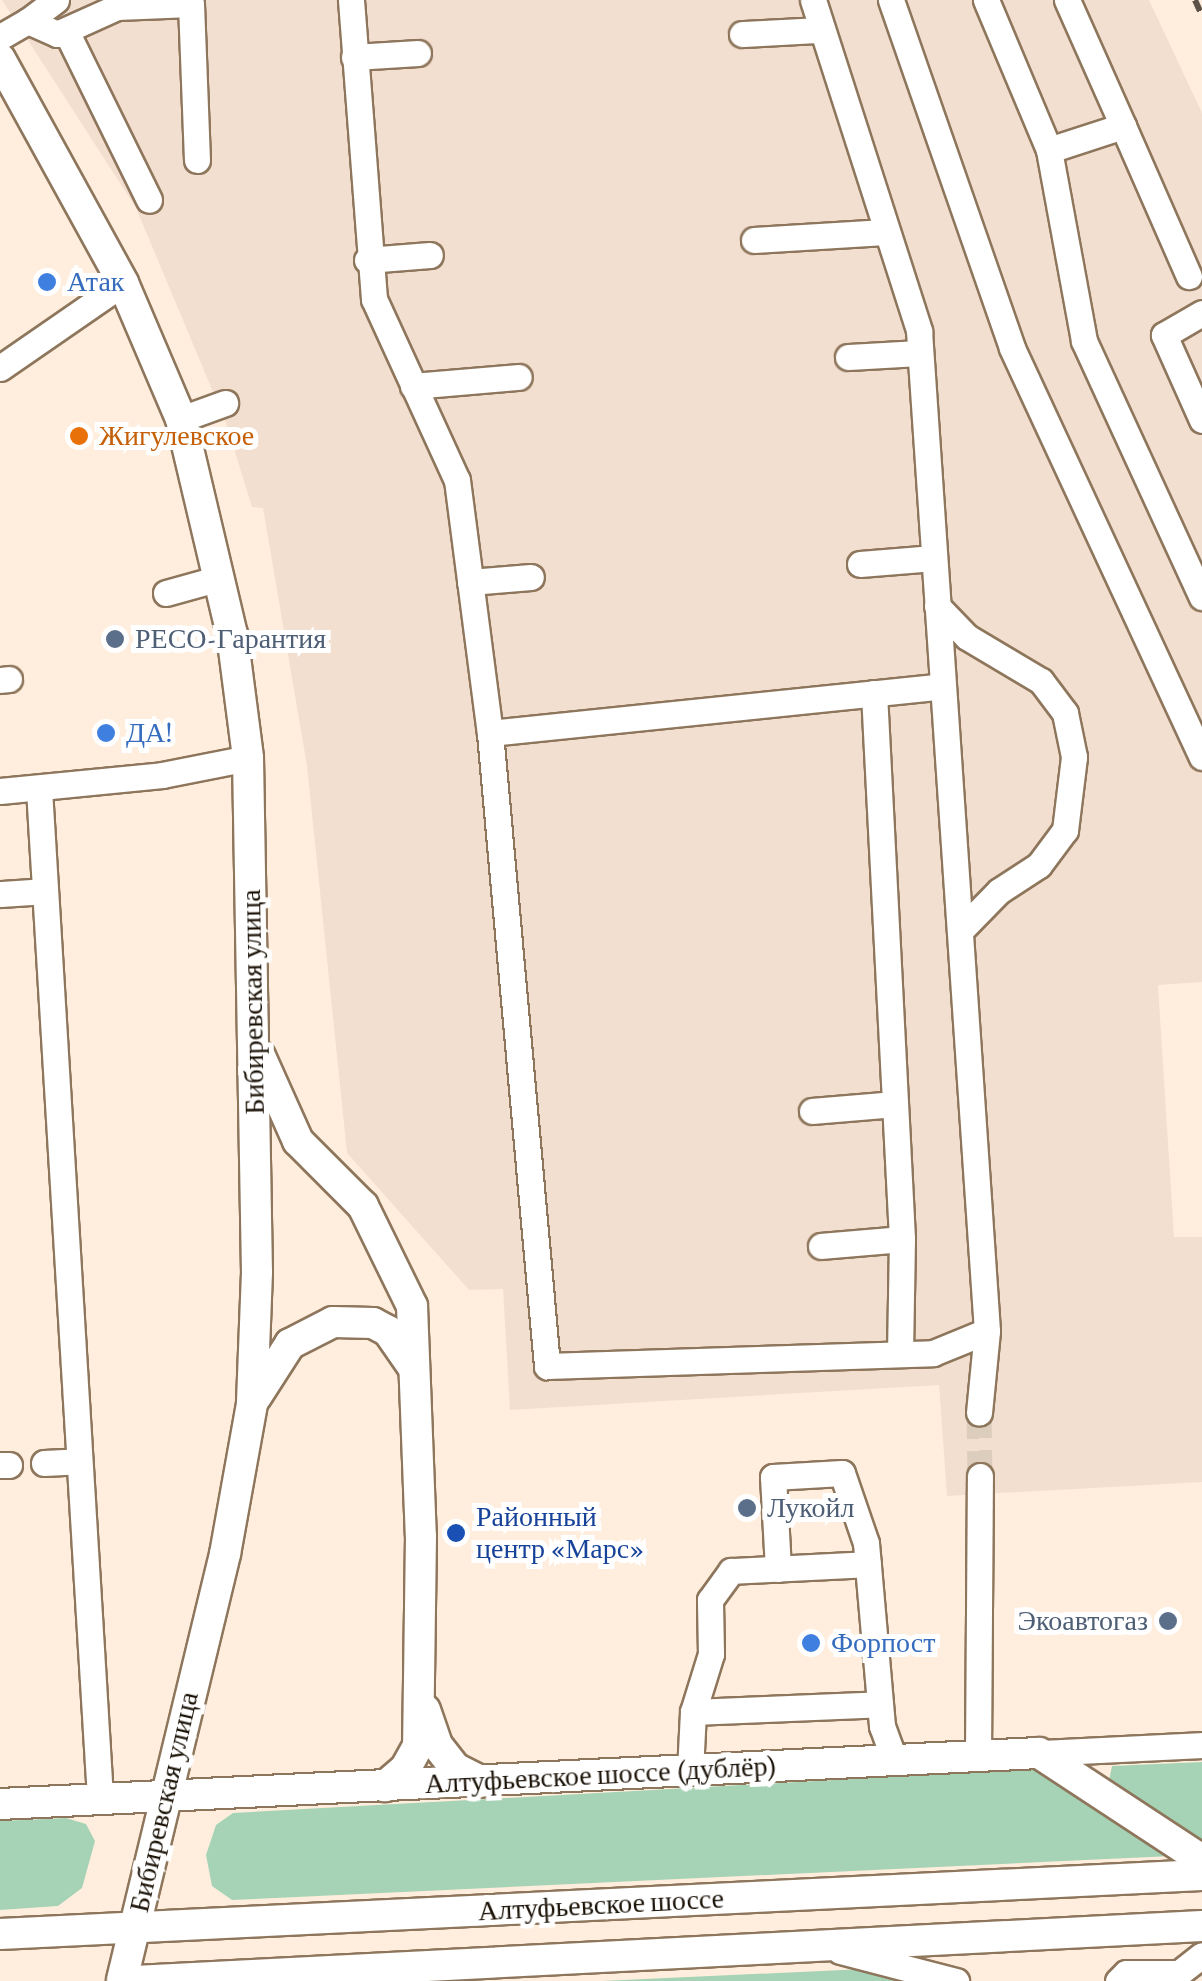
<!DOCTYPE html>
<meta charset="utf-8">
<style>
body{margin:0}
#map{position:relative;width:1202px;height:1981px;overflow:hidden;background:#fed;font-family:"Crimson Pro",serif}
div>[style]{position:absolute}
.industrial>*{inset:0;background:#f3dfd0}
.green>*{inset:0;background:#a6d3b5}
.minor-tunnel>*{height:25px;margin-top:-12.5px;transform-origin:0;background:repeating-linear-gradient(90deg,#ddcdbd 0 25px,transparent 0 37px)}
.roads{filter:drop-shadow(2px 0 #8e765c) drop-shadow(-2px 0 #8e765c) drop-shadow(0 2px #8e765c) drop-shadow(0 -2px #8e765c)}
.minor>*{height:25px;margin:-12.5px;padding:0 12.5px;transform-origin:12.5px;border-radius:12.5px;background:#fff}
.major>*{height:30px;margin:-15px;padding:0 15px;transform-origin:15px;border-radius:15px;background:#fff}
.rail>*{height:6px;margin-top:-3px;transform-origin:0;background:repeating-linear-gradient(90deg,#5d5245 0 12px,transparent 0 24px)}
.dots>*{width:28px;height:28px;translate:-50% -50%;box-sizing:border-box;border:5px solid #fff;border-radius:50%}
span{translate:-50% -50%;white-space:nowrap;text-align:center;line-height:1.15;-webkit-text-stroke:10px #fff;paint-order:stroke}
.shop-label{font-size:28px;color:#366cbe}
.left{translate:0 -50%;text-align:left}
.food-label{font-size:28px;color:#c56008}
.service-label{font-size:28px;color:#4e5e75}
.right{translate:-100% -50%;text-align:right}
.street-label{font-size:28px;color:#1b1207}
.transit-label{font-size:28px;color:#164399}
</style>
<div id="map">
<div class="industrial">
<div style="clip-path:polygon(2px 0,1149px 0,1202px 113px,1202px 982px,1158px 985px,1174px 1237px,1202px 1237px,1202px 1482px,947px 1496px,939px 1385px,510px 1410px,503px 1289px,469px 1290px,347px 1153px,307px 766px,263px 508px,252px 507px,226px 423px,136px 208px)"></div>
</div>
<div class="green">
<div style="clip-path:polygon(1202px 1762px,1202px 1847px,1109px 1781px,1112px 1766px)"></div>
<div style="clip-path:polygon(1033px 1769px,1172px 1856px,232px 1900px,212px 1886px,206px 1855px,216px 1825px,233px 1813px)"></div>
<div style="clip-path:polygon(66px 1818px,86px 1824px,95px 1841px,82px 1888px,58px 1906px,0 1910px,0 1821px)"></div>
<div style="clip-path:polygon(864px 1969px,926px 1981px,602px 1981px)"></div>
</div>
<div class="minor-tunnel">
<div style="left:979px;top:1413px;width:63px;rotate:89.1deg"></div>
</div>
<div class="roads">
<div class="minor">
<div style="left:351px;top:0;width:300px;rotate:85.6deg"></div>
<div style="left:374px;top:299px;width:199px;rotate:65.4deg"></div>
<div style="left:457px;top:480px;width:255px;rotate:82.6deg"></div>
<div style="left:490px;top:733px;width:636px;rotate:84.85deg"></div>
<div style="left:547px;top:1366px;width:386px;rotate:-1.9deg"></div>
<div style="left:933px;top:1353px;width:58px;rotate:-22.2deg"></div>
<div style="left:813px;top:0;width:348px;rotate:72.2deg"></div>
<div style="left:919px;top:331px;width:1002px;rotate:86.11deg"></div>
<div style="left:987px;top:1331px;width:82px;rotate:95.6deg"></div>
<div style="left:891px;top:0;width:368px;rotate:70.8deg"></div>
<div style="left:1012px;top:348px;width:451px;rotate:65.1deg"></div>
<div style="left:986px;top:0;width:163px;rotate:67.2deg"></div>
<div style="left:1049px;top:150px;width:194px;rotate:79.6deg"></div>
<div style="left:1084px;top:341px;width:282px;rotate:65.3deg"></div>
<div style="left:1067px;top:0;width:138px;rotate:66deg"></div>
<div style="left:28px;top:21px;width:35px;rotate:-37deg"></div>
<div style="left:66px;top:31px;width:188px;rotate:63.8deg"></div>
<div style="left:742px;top:34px;width:76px;rotate:-3deg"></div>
<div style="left:0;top:37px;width:32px;rotate:-30deg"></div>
<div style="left:28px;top:21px;width:32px;rotate:24deg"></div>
<div style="left:57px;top:34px;width:66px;rotate:-24.2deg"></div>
<div style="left:117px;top:7px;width:74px;rotate:-2.3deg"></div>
<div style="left:191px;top:4px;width:156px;rotate:87.8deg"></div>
<div style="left:354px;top:57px;width:64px;rotate:-3.6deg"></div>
<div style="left:1049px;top:150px;width:78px;rotate:-18deg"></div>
<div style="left:1123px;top:126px;width:164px;rotate:66.3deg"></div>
<div style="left:754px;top:240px;width:131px;rotate:-3.5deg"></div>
<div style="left:367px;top:260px;width:63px;rotate:-4.5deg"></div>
<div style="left:1202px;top:313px;width:44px;rotate:149.9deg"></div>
<div style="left:1164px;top:335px;width:93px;rotate:65.9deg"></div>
<div style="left:848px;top:357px;width:72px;rotate:-3.2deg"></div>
<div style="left:0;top:368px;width:150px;rotate:-34.6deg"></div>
<div style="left:413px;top:386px;width:106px;rotate:-4.9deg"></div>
<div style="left:181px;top:419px;width:47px;rotate:-20deg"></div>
<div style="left:860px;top:564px;width:74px;rotate:-4.6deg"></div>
<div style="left:470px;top:582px;width:61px;rotate:-4.7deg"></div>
<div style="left:166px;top:593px;width:56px;rotate:-15.5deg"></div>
<div style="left:937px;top:606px;width:43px;rotate:45.9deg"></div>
<div style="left:967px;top:637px;width:86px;rotate:30.7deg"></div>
<div style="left:1041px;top:681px;width:40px;rotate:53deg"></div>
<div style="left:1065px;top:713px;width:45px;rotate:78.4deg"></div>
<div style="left:1074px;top:757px;width:74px;rotate:97deg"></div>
<div style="left:1065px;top:830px;width:44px;rotate:126.6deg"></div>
<div style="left:1039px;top:865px;width:48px;rotate:147deg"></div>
<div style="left:999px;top:891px;width:56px;rotate:134.3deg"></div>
<div style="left:0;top:680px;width:9px;rotate:-6deg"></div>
<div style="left:874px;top:693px;width:547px;rotate:87.06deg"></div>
<div style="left:902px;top:1239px;width:115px;rotate:91deg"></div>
<div style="left:490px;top:733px;width:455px;rotate:-5.9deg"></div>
<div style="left:39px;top:789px;width:1012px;rotate:86.54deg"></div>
<div style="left:0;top:791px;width:163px;rotate:-5.6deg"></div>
<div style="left:162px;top:775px;width:88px;rotate:-11.2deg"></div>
<div style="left:0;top:894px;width:45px;rotate:-3.8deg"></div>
<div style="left:812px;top:1111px;width:83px;rotate:-4.8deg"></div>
<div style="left:821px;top:1246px;width:81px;rotate:-4.9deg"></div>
<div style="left:44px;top:1463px;width:35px;rotate:-3deg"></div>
<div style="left:0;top:1465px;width:9px"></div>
<div style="left:778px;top:1569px;width:92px;rotate:-93.1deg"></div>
<div style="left:773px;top:1477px;width:69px;rotate:-3.3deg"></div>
<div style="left:842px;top:1473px;width:74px;rotate:71.1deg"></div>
<div style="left:866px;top:1543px;width:184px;rotate:85deg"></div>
<div style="left:882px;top:1726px;width:37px;rotate:70deg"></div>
<div style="left:693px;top:1712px;width:187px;rotate:-2.4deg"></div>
<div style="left:1039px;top:1753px;width:163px;rotate:-2.8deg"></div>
<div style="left:978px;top:1756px;width:280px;rotate:-89.6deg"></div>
<div style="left:690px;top:1771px;width:59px;rotate:-87.1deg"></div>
<div style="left:693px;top:1712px;width:61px;rotate:-72.8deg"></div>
<div style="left:711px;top:1654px;width:54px;rotate:-91.1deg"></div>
<div style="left:710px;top:1600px;width:36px;rotate:-54deg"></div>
<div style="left:731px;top:1571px;width:137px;rotate:-2.9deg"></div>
<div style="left:840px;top:1951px;width:120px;rotate:14.5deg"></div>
<div style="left:1118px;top:1981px;width:11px;rotate:-45deg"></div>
<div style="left:1126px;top:1973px;width:53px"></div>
<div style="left:1179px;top:1973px;width:29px;rotate:-38deg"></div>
</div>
<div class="major">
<div style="left:0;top:59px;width:256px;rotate:61.2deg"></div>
<div style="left:123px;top:283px;width:148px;rotate:66.9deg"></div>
<div style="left:181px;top:419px;width:221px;rotate:76.7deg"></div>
<div style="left:232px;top:634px;width:125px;rotate:82.6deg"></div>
<div style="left:248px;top:758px;width:514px;rotate:89deg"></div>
<div style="left:257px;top:1272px;width:132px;rotate:92.2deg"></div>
<div style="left:252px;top:1404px;width:152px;rotate:100.2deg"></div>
<div style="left:225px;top:1554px;width:439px;rotate:103.6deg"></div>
<div style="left:260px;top:1056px;width:93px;rotate:65.9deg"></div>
<div style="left:298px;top:1141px;width:92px;rotate:45deg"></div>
<div style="left:363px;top:1206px;width:111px;rotate:63.9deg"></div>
<div style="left:412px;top:1306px;width:230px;rotate:87.8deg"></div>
<div style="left:421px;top:1536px;width:210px;rotate:90.8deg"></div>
<div style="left:418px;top:1746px;width:25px;rotate:119deg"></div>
<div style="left:406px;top:1768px;width:28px;rotate:139deg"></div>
<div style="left:256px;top:1397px;width:63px;rotate:-57.3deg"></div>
<div style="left:290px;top:1344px;width:48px;rotate:-27.1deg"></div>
<div style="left:333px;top:1322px;width:40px;rotate:1.4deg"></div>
<div style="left:373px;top:1323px;width:17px;rotate:28deg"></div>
<div style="left:388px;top:1331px;width:44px;rotate:55.2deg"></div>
<div style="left:425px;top:1710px;width:37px;rotate:71deg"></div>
<div style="left:437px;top:1745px;width:29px;rotate:52deg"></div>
<div style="left:455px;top:1768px;width:30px;rotate:27deg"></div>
<div style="left:0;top:1804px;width:1040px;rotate:-2.81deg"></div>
<div style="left:1039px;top:1753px;width:195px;rotate:33.3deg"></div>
<div style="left:0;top:1934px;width:1203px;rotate:-2.81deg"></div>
<div style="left:135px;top:1981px;width:1068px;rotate:-2.95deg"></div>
</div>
</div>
<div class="rail">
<div style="left:1195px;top:0;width:17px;rotate:66deg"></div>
</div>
<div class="dots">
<div style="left:47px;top:282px;background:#3f7fe0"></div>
<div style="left:79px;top:436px;background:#e8710a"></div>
<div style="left:115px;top:639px;background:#5c6f8a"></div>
<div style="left:106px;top:733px;background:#3f7fe0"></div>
<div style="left:747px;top:1508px;background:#5c6f8a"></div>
<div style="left:456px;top:1533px;background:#1a4fb4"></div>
<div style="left:1168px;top:1621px;background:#5c6f8a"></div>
<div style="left:811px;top:1643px;background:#3f7fe0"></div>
</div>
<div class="shop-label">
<span class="left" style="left:67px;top:282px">Атак</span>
<span class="left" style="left:126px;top:733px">ДА!</span>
<span class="left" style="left:831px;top:1643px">Форпост</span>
</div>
<div class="food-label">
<span class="left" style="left:99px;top:436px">Жигулевское</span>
</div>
<div class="service-label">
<span class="left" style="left:135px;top:639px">РЕСО-Гарантия</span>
<span class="left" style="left:767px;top:1508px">Лукойл</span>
<span class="right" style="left:1148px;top:1621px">Экоавтогаз</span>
</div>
<div class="street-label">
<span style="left:253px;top:1002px;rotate:-91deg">Бибиревская улица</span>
<span style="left:601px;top:1775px;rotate:-3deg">Алтуфьевское шоссе (дублёр)</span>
<span style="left:164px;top:1802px;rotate:-77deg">Бибиревская улица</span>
<span style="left:601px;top:1905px;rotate:-3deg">Алтуфьевское шоссе</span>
</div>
<div class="transit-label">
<span class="left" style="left:476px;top:1533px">Районный<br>центр «Марс»</span>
</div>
</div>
